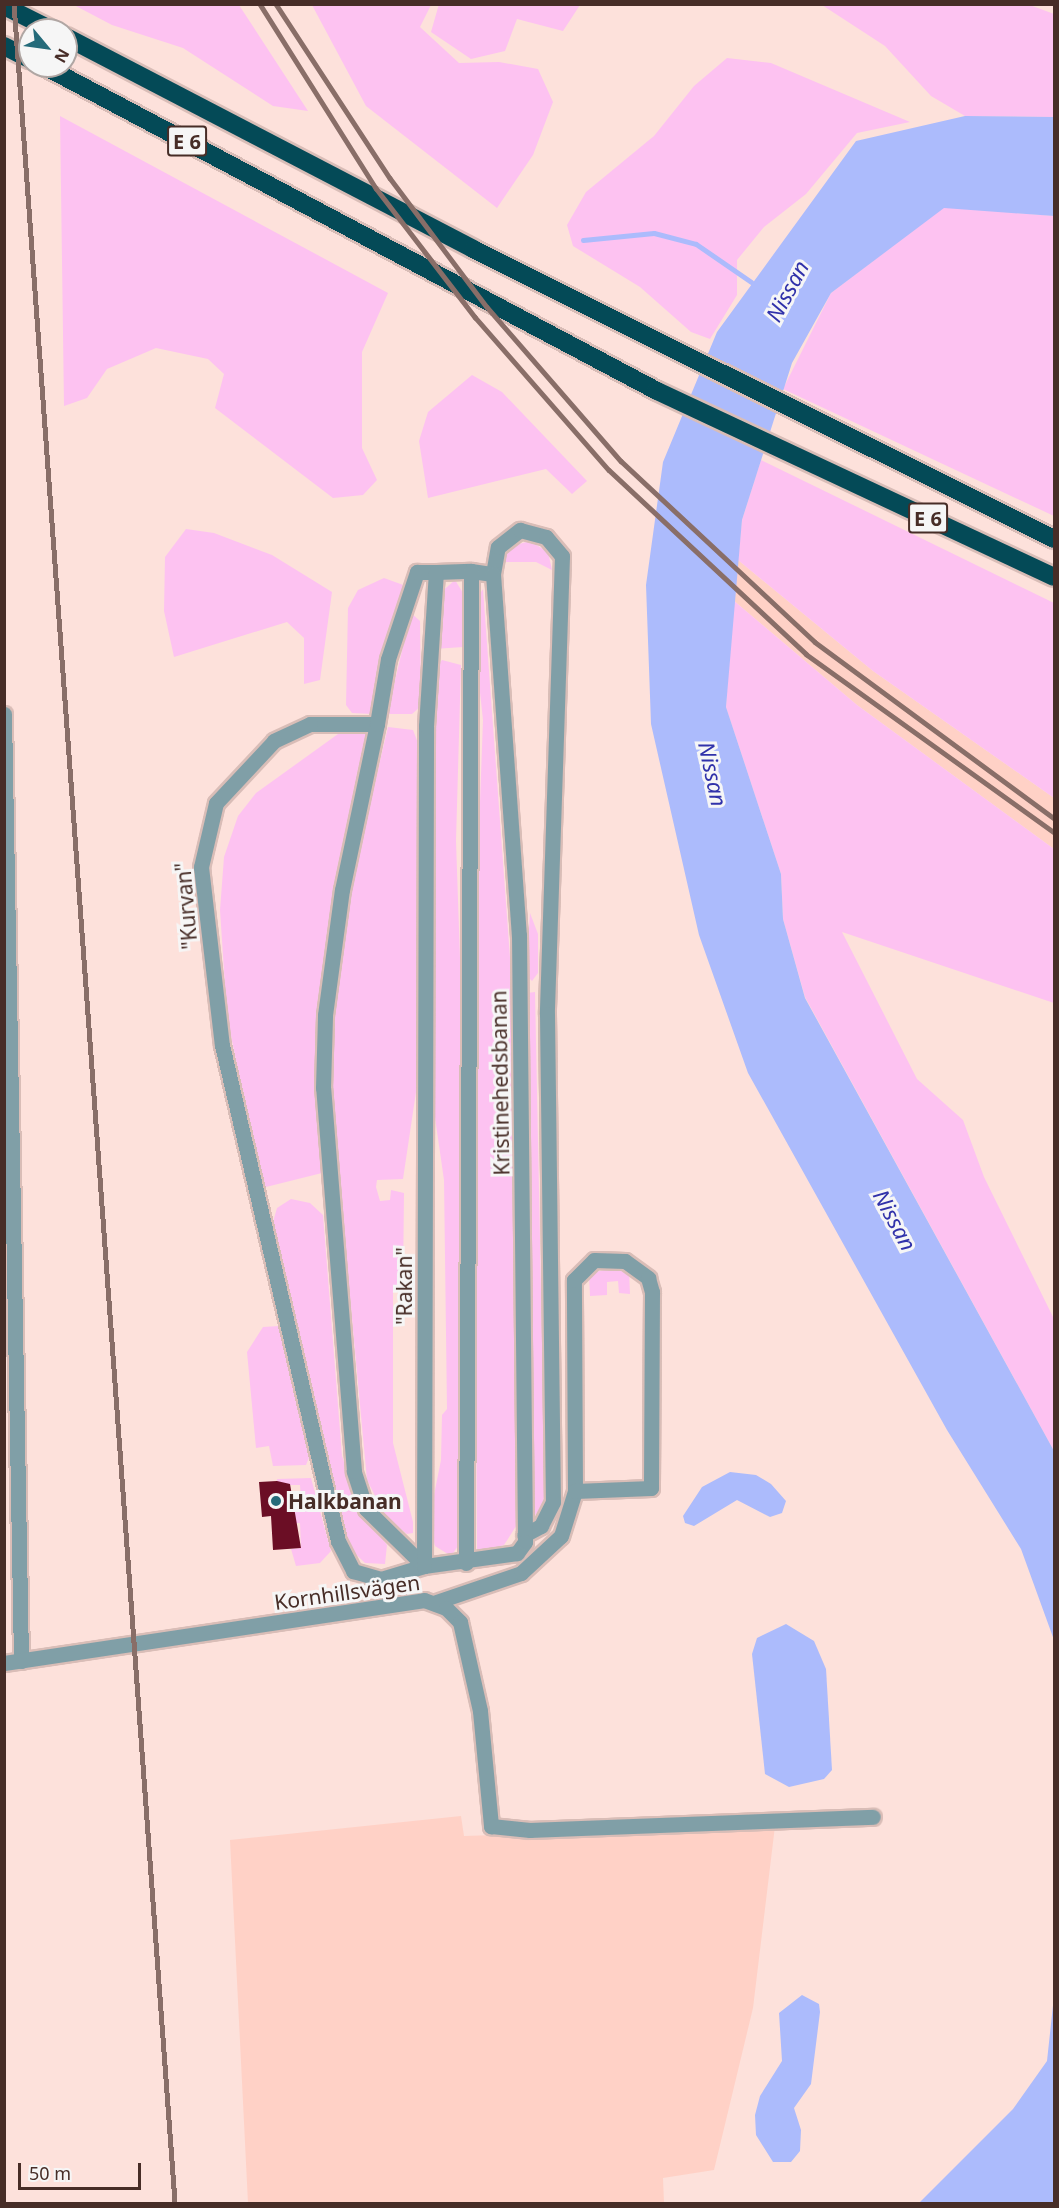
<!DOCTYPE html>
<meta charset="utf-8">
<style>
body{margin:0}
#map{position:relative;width:1059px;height:2208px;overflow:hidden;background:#fde1db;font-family:"Noto Sans",sans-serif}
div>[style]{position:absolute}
.built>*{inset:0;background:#ffd1c6}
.green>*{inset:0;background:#fdc2f1}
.water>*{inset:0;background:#acbbfc}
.stream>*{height:5px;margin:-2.5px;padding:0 2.5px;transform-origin:2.5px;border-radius:2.5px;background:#acbbfc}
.building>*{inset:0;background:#6b0e25}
.roads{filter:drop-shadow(2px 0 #d9bdb7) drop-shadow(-2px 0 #d9bdb7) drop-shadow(0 2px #d9bdb7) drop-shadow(0 -2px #d9bdb7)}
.minor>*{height:15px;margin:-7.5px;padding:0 7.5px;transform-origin:7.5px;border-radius:7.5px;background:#809fa7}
.highway>*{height:18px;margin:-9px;padding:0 9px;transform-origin:9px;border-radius:9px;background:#044a57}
.rail>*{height:4.5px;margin:-2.25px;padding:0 2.25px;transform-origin:2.25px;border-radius:2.25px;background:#896e68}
.dots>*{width:16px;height:16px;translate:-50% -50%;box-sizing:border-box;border:3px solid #f6f6f6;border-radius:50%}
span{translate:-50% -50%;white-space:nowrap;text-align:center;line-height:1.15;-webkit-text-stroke:6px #f6f6f6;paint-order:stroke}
.shield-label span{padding:2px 4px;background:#f6f6f6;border:2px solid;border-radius:4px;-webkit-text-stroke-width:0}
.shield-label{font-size:20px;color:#472d27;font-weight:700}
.street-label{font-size:21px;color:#472d27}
.poi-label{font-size:21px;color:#472d27;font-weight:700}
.left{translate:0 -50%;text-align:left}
.water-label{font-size:22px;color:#3132aa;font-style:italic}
.frame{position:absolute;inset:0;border:6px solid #472d27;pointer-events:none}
.north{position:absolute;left:18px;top:18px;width:60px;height:60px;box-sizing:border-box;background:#f6f6f6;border:2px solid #b0a6a3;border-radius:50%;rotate:119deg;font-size:16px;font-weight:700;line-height:24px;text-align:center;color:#472d27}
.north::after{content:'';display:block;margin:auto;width:21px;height:27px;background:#256b7a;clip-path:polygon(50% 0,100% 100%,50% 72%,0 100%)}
.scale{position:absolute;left:18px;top:2163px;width:123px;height:27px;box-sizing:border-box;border:3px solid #472d27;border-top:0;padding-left:8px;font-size:18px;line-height:21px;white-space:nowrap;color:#472d27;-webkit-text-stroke:4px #f6f6f6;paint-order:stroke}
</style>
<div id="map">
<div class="built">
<div style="clip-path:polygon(738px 560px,873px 671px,1054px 798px,1054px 849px,857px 705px,733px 600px)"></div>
<div style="clip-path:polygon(461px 1816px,464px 1836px,775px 1826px,753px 2008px,714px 2170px,663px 2178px,664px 2203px,248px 2203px,230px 1840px)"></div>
</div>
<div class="green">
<div style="clip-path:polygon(439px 4px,580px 4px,580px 5px,563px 31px,517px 19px,505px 51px,471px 59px,431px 32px)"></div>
<div style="clip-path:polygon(1027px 4px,1054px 14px,1054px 117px,965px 116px,931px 96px,885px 46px,822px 5px)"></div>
<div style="clip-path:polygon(74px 5px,239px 5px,308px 111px,273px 106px,183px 48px,112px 25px)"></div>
<div style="clip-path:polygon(312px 5px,431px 5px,420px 27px,459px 63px,499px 62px,538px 69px,553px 102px,533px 155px,497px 208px,366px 106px)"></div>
<div style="clip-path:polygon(727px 58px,771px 63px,910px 122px,857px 133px,806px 194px,764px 227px,737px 260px,737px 295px,710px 339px,691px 332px,640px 287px,573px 246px,567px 225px,586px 192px,654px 136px,694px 86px)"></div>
<div style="clip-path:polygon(60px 116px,388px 293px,362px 352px,362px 448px,377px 480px,363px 495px,333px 498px,215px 408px,224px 374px,208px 359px,156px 348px,107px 369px,87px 398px,64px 406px)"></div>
<div style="clip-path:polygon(944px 207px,1054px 216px,1054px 516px,783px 389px,831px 293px)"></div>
<div style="clip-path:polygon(472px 375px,502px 392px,587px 481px,572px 494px,546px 469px,428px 498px,419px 441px,428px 412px)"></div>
<div style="clip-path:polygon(761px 460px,1054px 603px,1054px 798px,873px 671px,738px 560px,742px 520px)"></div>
<div style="clip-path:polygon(186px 529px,214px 533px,272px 555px,332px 592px,320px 680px,304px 684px,304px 638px,287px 622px,174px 657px,164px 611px,165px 557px)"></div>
<div style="clip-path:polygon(530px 541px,548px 552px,552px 570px,536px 562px,501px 562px,512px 546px)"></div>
<div style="clip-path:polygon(384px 578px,406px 586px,372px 714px,352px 713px,346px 705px,348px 608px,358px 590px)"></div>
<div style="clip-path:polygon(455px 580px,463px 593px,463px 647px,434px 649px,439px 594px)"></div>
<div style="clip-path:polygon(483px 589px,514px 1012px,520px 1520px,504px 1545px,477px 1553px,474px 966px,483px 720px,476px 656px,477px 598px)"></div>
<div style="clip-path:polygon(733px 600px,857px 705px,1054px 849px,1054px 1003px,842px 932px,917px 1079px,963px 1120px,984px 1177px,1054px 1319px,1054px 1451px,805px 997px,783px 919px,781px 874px,726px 707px)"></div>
<div style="clip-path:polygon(411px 613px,420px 621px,421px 706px,412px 714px,387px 714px)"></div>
<div style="clip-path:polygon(442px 660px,461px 665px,456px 841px,462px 1017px,459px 1409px,458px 1546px,451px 1556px,435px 1546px,429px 1520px,441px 1460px,442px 1415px,447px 1409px,444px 1180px,431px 1090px,434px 670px)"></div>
<div style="clip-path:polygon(388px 727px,413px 730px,421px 751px,416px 1092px,403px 1179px,377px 1180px,376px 1187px,380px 1201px,390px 1200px,391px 1190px,404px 1193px,403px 1283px,393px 1291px,393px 1443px,413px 1522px,413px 1533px,407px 1534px,387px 1519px,367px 1480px,329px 1071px,340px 930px)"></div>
<div style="clip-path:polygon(345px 729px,364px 729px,368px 734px,319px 994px,322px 1173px,262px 1188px,227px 1016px,220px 910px,224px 857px,238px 816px,256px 793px)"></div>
<div style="clip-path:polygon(530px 913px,538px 934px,538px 973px,532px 981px,526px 975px)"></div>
<div style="clip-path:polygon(535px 992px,545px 1488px,543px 1505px,533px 1518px,527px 993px)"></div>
<div style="clip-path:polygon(291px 1199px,310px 1203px,323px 1215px,342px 1456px,361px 1509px,387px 1545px,385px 1564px,365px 1563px,347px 1546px,271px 1229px,277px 1208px)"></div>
<div style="clip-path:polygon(617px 1266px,629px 1271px,630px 1294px,619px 1293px,618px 1281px,607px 1282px,607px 1295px,590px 1296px,589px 1274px)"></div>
<div style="clip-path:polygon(279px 1326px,310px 1455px,306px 1465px,273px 1466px,269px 1446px,256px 1448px,247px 1352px,263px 1327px)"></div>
<div style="clip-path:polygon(311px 1478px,331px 1551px,320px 1563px,296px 1566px,291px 1549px,301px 1548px,300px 1523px,293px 1523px,292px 1501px,301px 1500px,300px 1485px,278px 1485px,277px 1479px)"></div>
</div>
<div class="water">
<div style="clip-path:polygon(965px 116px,1054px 117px,1054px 216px,944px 208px,831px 293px,792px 363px,742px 520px,726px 707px,781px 874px,783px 919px,805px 998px,1054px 1451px,1054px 1640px,1021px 1549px,947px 1430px,748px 1073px,699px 935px,651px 724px,646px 585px,663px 462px,717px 332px,856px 141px)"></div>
<div style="clip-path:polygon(730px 1472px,756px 1475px,771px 1484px,786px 1501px,782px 1513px,770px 1517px,737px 1500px,694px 1526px,685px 1523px,683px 1516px,702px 1487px)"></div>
<div style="clip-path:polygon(786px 1624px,814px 1641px,826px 1669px,832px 1770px,824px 1779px,789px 1787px,765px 1774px,752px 1654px,757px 1638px)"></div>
<div style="clip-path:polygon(802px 1995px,819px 2004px,820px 2012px,811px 2084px,794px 2108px,801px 2130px,800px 2151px,791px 2162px,773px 2162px,756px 2135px,755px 2115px,760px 2096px,782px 2061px,779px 2013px)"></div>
<div style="clip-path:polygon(1054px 1996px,1054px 2203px,919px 2203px,1013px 2109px,1047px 2061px)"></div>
</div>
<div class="stream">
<div style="left:583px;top:240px;width:71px;rotate:-5.6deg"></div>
<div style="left:654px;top:233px;width:43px;rotate:14.7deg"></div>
<div style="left:696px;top:244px;width:67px;rotate:34.6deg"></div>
</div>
<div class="building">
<div style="clip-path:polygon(277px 1481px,290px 1484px,301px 1548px,273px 1550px,271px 1516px,262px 1517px,259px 1482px)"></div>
</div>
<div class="roads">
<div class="minor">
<div style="left:493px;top:574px;width:27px;rotate:-80deg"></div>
<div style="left:498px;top:547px;width:28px;rotate:-38deg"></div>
<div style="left:520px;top:530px;width:27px;rotate:15deg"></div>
<div style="left:546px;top:537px;width:25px;rotate:50deg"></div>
<div style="left:562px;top:556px;width:458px;rotate:91.9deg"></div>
<div style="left:547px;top:1014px;width:488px;rotate:89.3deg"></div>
<div style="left:553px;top:1502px;width:27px;rotate:117deg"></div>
<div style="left:541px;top:1526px;width:19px;rotate:152deg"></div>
<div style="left:4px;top:714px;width:947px;rotate:88.97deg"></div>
<div style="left:377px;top:724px;width:67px;rotate:180deg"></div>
<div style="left:310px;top:724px;width:40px;rotate:155deg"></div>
<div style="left:274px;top:741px;width:85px;rotate:133.1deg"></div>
<div style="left:216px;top:803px;width:66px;rotate:103.2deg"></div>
<div style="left:201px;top:867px;width:179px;rotate:83.3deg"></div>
<div style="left:222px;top:1045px;width:509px;rotate:76.84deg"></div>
<div style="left:338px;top:1541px;width:34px;rotate:63deg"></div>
<div style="left:353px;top:1571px;width:29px;rotate:16deg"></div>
<div style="left:381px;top:1579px;width:45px;rotate:-16.8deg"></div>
<div style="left:424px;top:1566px;width:81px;rotate:-135.5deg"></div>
<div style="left:366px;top:1509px;width:40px;rotate:-108deg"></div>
<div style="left:354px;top:1471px;width:384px;rotate:-94.6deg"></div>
<div style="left:323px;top:1088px;width:73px;rotate:-88.4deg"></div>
<div style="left:325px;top:1015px;width:126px;rotate:-82.3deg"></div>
<div style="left:342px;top:890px;width:170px;rotate:-78.1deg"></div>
<div style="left:377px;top:724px;width:66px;rotate:-80.4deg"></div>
<div style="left:388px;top:659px;width:92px;rotate:-71.6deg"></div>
<div style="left:417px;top:572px;width:19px"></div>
<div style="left:436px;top:572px;width:35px;rotate:-2deg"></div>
<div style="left:471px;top:571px;width:22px;rotate:8deg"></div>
<div style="left:493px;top:574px;width:362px;rotate:85.9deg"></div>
<div style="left:519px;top:935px;width:607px;rotate:89.43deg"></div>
<div style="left:525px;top:1542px;width:14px;rotate:126deg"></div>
<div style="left:517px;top:1553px;width:94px;rotate:172deg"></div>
<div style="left:424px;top:1566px;width:840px;rotate:-89.86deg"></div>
<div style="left:426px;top:726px;width:154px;rotate:-86.3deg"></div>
<div style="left:466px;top:1563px;width:992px;rotate:-89.71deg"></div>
<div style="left:436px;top:1602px;width:90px;rotate:-18.8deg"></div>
<div style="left:521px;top:1573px;width:54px;rotate:-42.8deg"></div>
<div style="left:561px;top:1536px;width:47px;rotate:-72.7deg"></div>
<div style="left:575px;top:1491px;width:211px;rotate:-90.3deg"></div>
<div style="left:574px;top:1280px;width:28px;rotate:-45deg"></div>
<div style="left:594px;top:1260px;width:31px;rotate:2deg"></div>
<div style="left:625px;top:1261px;width:29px;rotate:36deg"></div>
<div style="left:648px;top:1278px;width:15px;rotate:74deg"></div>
<div style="left:652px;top:1292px;width:196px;rotate:90.3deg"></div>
<div style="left:651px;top:1488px;width:76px;rotate:177.7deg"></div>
<div style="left:4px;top:1663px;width:425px;rotate:-8.5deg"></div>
<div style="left:424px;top:1600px;width:23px;rotate:20deg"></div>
<div style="left:446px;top:1608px;width:20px;rotate:45deg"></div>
<div style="left:460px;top:1622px;width:91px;rotate:77.3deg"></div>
<div style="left:480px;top:1711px;width:116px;rotate:84.5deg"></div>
<div style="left:491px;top:1826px;width:39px;rotate:6deg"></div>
<div style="left:530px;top:1830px;width:343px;rotate:-2.2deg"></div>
</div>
<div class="highway">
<div style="left:4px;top:6px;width:54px;rotate:26.6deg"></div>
<div style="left:66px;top:37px;width:459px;rotate:27.5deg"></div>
<div style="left:473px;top:249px;width:649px;rotate:26.53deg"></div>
<div style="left:4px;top:46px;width:29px;rotate:27deg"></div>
<div style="left:44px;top:66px;width:694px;rotate:27.93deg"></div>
<div style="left:657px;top:391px;width:438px;rotate:25.1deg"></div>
</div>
</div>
<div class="rail">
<div style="left:14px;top:4px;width:2206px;rotate:85.81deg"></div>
<div style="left:260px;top:4px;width:218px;rotate:57.8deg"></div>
<div style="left:376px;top:188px;width:163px;rotate:52.5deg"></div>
<div style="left:475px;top:317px;width:203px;rotate:48.8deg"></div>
<div style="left:609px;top:470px;width:270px;rotate:43deg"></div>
<div style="left:806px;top:654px;width:305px;rotate:35.7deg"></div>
<div style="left:276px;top:4px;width:208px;rotate:56.8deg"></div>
<div style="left:390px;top:178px;width:161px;rotate:53.1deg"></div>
<div style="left:487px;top:307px;width:204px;rotate:49deg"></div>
<div style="left:621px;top:461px;width:265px;rotate:43deg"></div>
<div style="left:815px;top:642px;width:297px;rotate:36.4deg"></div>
</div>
<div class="dots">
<div style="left:276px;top:1501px;background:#256b7a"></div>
</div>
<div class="shield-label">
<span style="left:187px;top:141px">E 6</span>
<span style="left:928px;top:518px">E 6</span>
</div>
<div class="street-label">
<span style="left:186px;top:906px;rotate:-95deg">"Kurvan"</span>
<span style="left:500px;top:1083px;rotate:-91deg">Kristinehedsbanan</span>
<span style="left:404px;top:1286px;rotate:-90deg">"Rakan"</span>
<span style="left:347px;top:1592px;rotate:-8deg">Kornhillsvägen</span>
</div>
<div class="poi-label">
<span class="left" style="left:288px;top:1501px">Halkbanan</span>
</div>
<div class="water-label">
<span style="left:787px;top:291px;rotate:-62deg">Nissan</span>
<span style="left:713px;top:774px;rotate:78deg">Nissan</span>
<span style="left:895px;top:1220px;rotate:62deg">Nissan</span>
</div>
<div class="frame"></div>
<div class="north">N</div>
<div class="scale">50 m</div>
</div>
